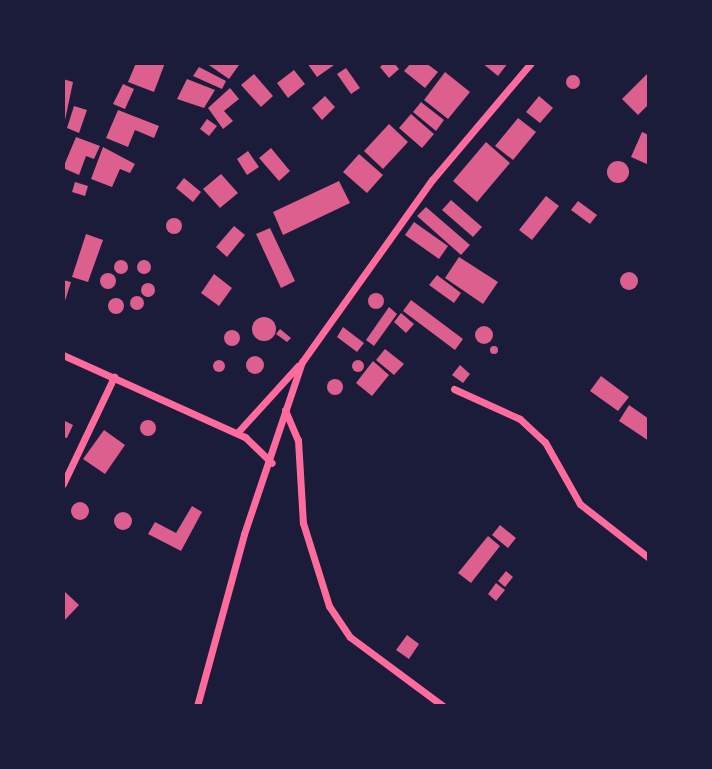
<!DOCTYPE html>
<style>
body{margin:0}
#map{position:relative;width:712px;height:769px;overflow:hidden;background:#1b1b3a;font-family:"DejaVu Sans",sans-serif}
div>[style]{position:absolute}
.building>*{inset:0;background:#dd5f8e}
.round{border-radius:50%}
.minor>*{height:7px;margin:-3.5px;padding:0 3.5px;transform-origin:3.5px;border-radius:3.5px;background:#ff6b9d}
span{translate:-50% -50%;white-space:nowrap;text-align:center;line-height:1.15;-webkit-text-stroke:5px #1b1b3a;paint-order:stroke}
.frame{position:absolute;inset:0;border:65px solid #1b1b3a;pointer-events:none}
</style>
<div id="map">
<div class="building">
<div style="clip-path:polygon(136px 63px,165px 63px,154px 92px,128px 82px)"></div>
<div style="clip-path:polygon(206px 63px,236px 63px,239px 65px,229px 79px)"></div>
<div style="clip-path:polygon(307px 63px,337px 63px,317px 77px)"></div>
<div style="clip-path:polygon(384px 63px,394px 63px,399px 69px,389px 78px,380px 67px)"></div>
<div style="clip-path:polygon(411px 63px,426px 63px,438px 72px,425px 88px,404px 71px)"></div>
<div style="clip-path:polygon(482px 63px,508px 63px,498px 76px)"></div>
<div style="clip-path:polygon(199px 67px,226px 81px,222px 89px,193px 76px)"></div>
<div style="clip-path:polygon(346px 68px,360px 88px,351px 94px,337px 74px)"></div>
<div style="clip-path:polygon(294px 70px,305px 84px,288px 98px,277px 83px)"></div>
<div style="clip-path:polygon(445px 72px,470px 92px,448px 119px,424px 100px)"></div>
<div style="clip-path:polygon(649px 72px,649px 104px,638px 115px,622px 99px)"></div>
<div style="clip-path:polygon(254px 74px,273px 96px,261px 107px,241px 85px)"></div>
<div class="round" style="left:566px;top:75px;width:14px;height:14px"></div>
<div style="clip-path:polygon(63px 79px,73px 82px,64px 125px,63px 125px)"></div>
<div style="clip-path:polygon(187px 79px,215px 90px,204px 108px,177px 99px)"></div>
<div style="clip-path:polygon(123px 84px,134px 89px,125px 109px,113px 104px)"></div>
<div style="clip-path:polygon(230px 88px,239px 99px,224px 111px,233px 121px,223px 129px,208px 108px)"></div>
<div style="clip-path:polygon(325px 96px,335px 107px,322px 120px,312px 108px)"></div>
<div style="clip-path:polygon(539px 96px,553px 108px,540px 123px,526px 112px)"></div>
<div style="clip-path:polygon(421px 102px,444px 120px,436px 131px,413px 112px)"></div>
<div style="clip-path:polygon(74px 106px,87px 110px,79px 133px,67px 128px)"></div>
<div style="clip-path:polygon(118px 110px,159px 126px,154px 138px,135px 130px,128px 147px,106px 138px)"></div>
<div style="clip-path:polygon(411px 114px,434px 134px,422px 148px,399px 128px)"></div>
<div style="clip-path:polygon(518px 118px,536px 132px,513px 160px,495px 146px)"></div>
<div style="clip-path:polygon(207px 119px,217px 126px,209px 136px,200px 129px)"></div>
<div style="clip-path:polygon(389px 124px,408px 142px,383px 169px,364px 151px)"></div>
<div style="clip-path:polygon(642px 132px,649px 135px,649px 165px,631px 157px)"></div>
<div style="clip-path:polygon(76px 137px,100px 146px,94px 159px,86px 156px,79px 175px,63px 168px)"></div>
<div style="clip-path:polygon(486px 142px,510px 163px,477px 202px,453px 181px)"></div>
<div style="clip-path:polygon(103px 147px,135px 164px,130px 173px,120px 169px,112px 187px,91px 179px)"></div>
<div style="clip-path:polygon(271px 148px,290px 171px,279px 181px,259px 158px)"></div>
<div style="clip-path:polygon(248px 151px,259px 167px,247px 175px,237px 159px)"></div>
<div style="clip-path:polygon(359px 154px,383px 175px,367px 193px,343px 172px)"></div>
<div class="round" style="left:607px;top:161px;width:22px;height:22px"></div>
<div style="clip-path:polygon(221px 174px,238px 193px,220px 208px,203px 189px)"></div>
<div style="clip-path:polygon(184px 178px,201px 192px,193px 202px,176px 188px)"></div>
<div style="clip-path:polygon(339px 181px,350px 203px,283px 235px,273px 212px)"></div>
<div style="clip-path:polygon(75px 182px,88px 186px,85px 196px,72px 192px)"></div>
<div style="clip-path:polygon(546px 196px,559px 206px,532px 240px,519px 230px)"></div>
<div style="clip-path:polygon(451px 200px,482px 227px,473px 237px,442px 210px)"></div>
<div style="clip-path:polygon(578px 201px,597px 215px,590px 224px,571px 210px)"></div>
<div style="clip-path:polygon(426px 207px,470px 245px,461px 255px,417px 216px)"></div>
<div class="round" style="left:166px;top:218px;width:16px;height:16px"></div>
<div style="clip-path:polygon(414px 222px,448px 246px,439px 259px,405px 235px)"></div>
<div style="clip-path:polygon(234px 226px,245px 235px,227px 257px,216px 247px)"></div>
<div style="clip-path:polygon(270px 228px,295px 281px,281px 288px,256px 234px)"></div>
<div style="clip-path:polygon(86px 234px,103px 240px,88px 282px,72px 277px)"></div>
<div style="clip-path:polygon(459px 257px,498px 282px,483px 304px,445px 278px)"></div>
<div class="round" style="left:114px;top:260px;width:14px;height:14px"></div>
<div class="round" style="left:137px;top:260px;width:14px;height:14px"></div>
<div class="round" style="left:620px;top:272px;width:18px;height:18px"></div>
<div class="round" style="left:100px;top:273px;width:16px;height:16px"></div>
<div style="clip-path:polygon(214px 274px,232px 288px,219px 306px,201px 293px)"></div>
<div style="clip-path:polygon(437px 275px,461px 293px,454px 303px,429px 285px)"></div>
<div style="clip-path:polygon(63px 280px,71px 282px,64px 304px,63px 304px)"></div>
<div class="round" style="left:141px;top:283px;width:14px;height:14px"></div>
<div class="round" style="left:368px;top:293px;width:16px;height:16px"></div>
<div class="round" style="left:130px;top:296px;width:14px;height:14px"></div>
<div class="round" style="left:108px;top:298px;width:16px;height:16px"></div>
<div style="clip-path:polygon(411px 300px,463px 339px,455px 350px,403px 311px)"></div>
<div style="clip-path:polygon(389px 307px,397px 314px,374px 346px,366px 340px)"></div>
<div style="clip-path:polygon(401px 313px,414px 324px,406px 333px,394px 322px)"></div>
<div class="round" style="left:252px;top:317px;width:24px;height:24px"></div>
<div class="round" style="left:475px;top:326px;width:18px;height:18px"></div>
<div style="clip-path:polygon(343px 327px,364px 343px,357px 352px,337px 337px)"></div>
<div style="clip-path:polygon(280px 329px,291px 338px,287px 342px,276px 334px)"></div>
<div class="round" style="left:224px;top:330px;width:16px;height:16px"></div>
<div class="round" style="left:490px;top:346px;width:8px;height:8px"></div>
<div style="clip-path:polygon(385px 349px,404px 364px,394px 375px,376px 360px)"></div>
<div class="round" style="left:246px;top:356px;width:18px;height:18px"></div>
<div class="round" style="left:213px;top:360px;width:12px;height:12px"></div>
<div class="round" style="left:352px;top:360px;width:12px;height:12px"></div>
<div style="clip-path:polygon(373px 361px,389px 375px,372px 396px,356px 383px)"></div>
<div style="clip-path:polygon(460px 365px,470px 374px,463px 383px,452px 375px)"></div>
<div style="clip-path:polygon(601px 376px,629px 397px,618px 411px,590px 391px)"></div>
<div class="round" style="left:327px;top:379px;width:16px;height:16px"></div>
<div style="clip-path:polygon(629px 405px,649px 419px,649px 441px,619px 421px)"></div>
<div style="clip-path:polygon(63px 420px,73px 425px,67px 438px,63px 437px)"></div>
<div class="round" style="left:140px;top:420px;width:16px;height:16px"></div>
<div style="clip-path:polygon(104px 430px,125px 445px,105px 474px,83px 459px)"></div>
<div class="round" style="left:71px;top:502px;width:18px;height:18px"></div>
<div style="clip-path:polygon(192px 506px,202px 512px,181px 551px,148px 534px,155px 522px,176px 533px)"></div>
<div class="round" style="left:114px;top:512px;width:18px;height:18px"></div>
<div style="clip-path:polygon(500px 525px,516px 538px,508px 548px,492px 535px)"></div>
<div style="clip-path:polygon(488px 536px,500px 546px,471px 583px,458px 573px)"></div>
<div style="clip-path:polygon(506px 571px,513px 577px,505px 587px,498px 581px)"></div>
<div style="clip-path:polygon(496px 583px,505px 590px,496px 601px,488px 594px)"></div>
<div style="clip-path:polygon(63px 590px,79px 605px,63px 622px)"></div>
<div style="clip-path:polygon(407px 635px,419px 644px,409px 659px,396px 650px)"></div>
</div>
<div class="minor">
<div style="left:63px;top:355px;width:200px;rotate:24.3deg"></div>
<div style="left:245px;top:437px;width:37px;rotate:44deg"></div>
<div style="left:454px;top:389px;width:72px;rotate:24.4deg"></div>
<div style="left:520px;top:419px;width:34px;rotate:43deg"></div>
<div style="left:545px;top:442px;width:71px;rotate:60.6deg"></div>
<div style="left:580px;top:504px;width:88px;rotate:38deg"></div>
<div style="left:285px;top:410px;width:33px;rotate:67deg"></div>
<div style="left:298px;top:440px;width:83px;rotate:86.6deg"></div>
<div style="left:303px;top:523px;width:87px;rotate:72.6deg"></div>
<div style="left:329px;top:606px;width:37px;rotate:56deg"></div>
<div style="left:350px;top:637px;width:116px;rotate:36.6deg"></div>
<div style="left:237px;top:433px;width:91px;rotate:-47.7deg"></div>
<div style="left:63px;top:484px;width:119px;rotate:-64.5deg"></div>
<div style="left:197px;top:706px;width:178px;rotate:-74.7deg"></div>
<div style="left:244px;top:534px;width:182px;rotate:-71.4deg"></div>
<div style="left:302px;top:362px;width:224px;rotate:-54.5deg"></div>
<div style="left:432px;top:180px;width:153px;rotate:-49.8deg"></div>
</div>
<div class="frame"></div>
</div>
